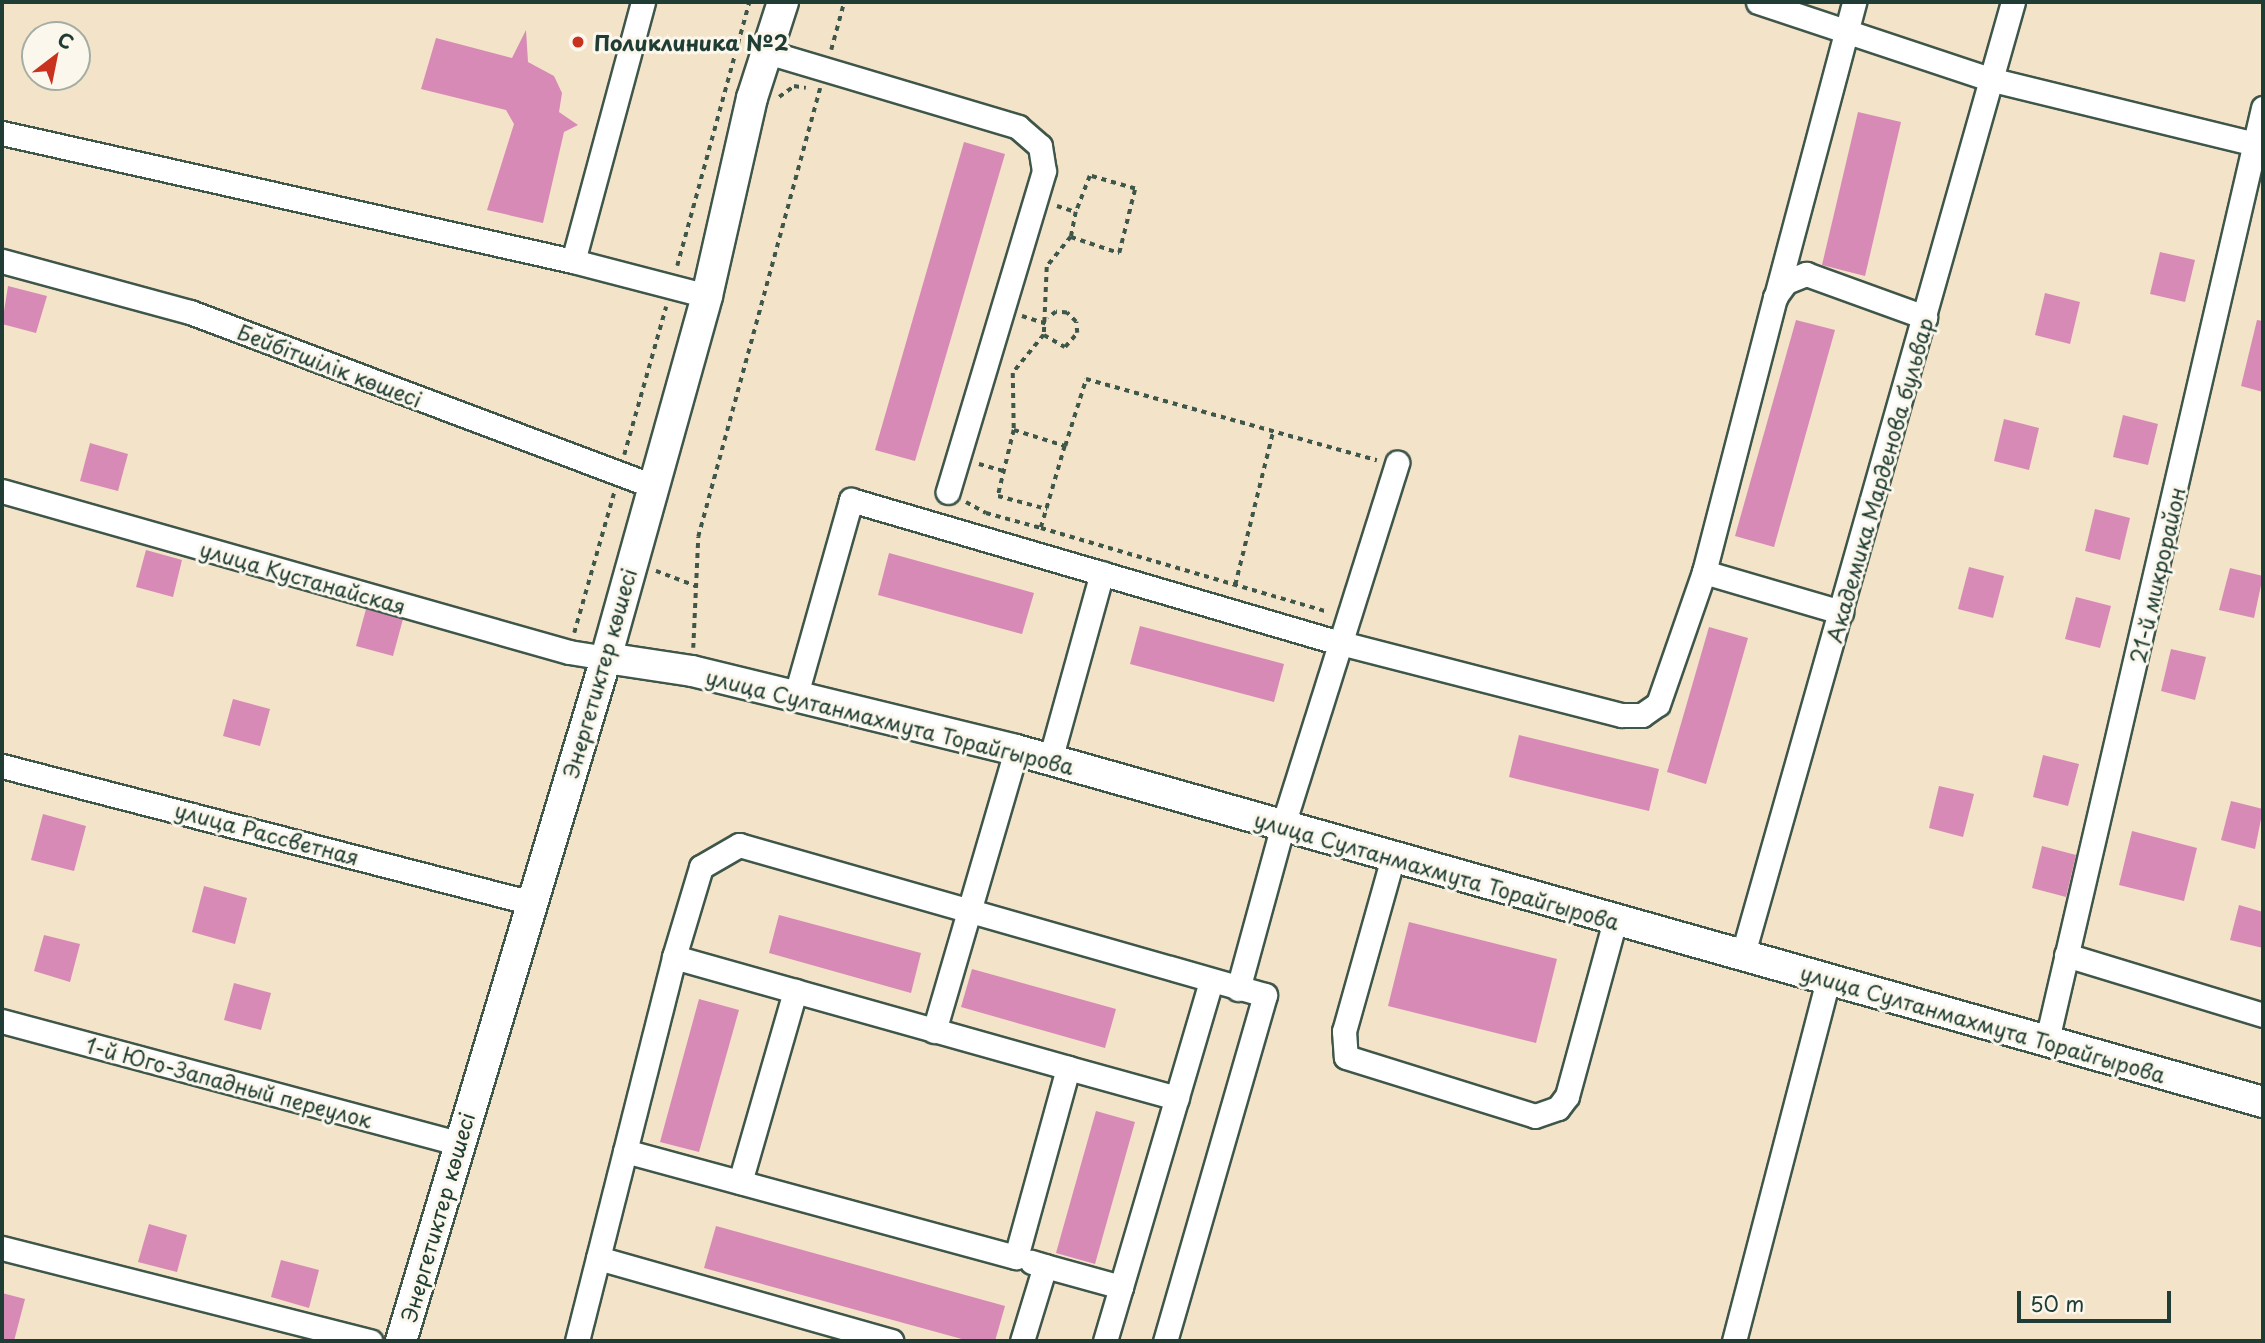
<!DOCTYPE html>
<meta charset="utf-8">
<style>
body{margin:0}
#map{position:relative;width:2265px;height:1343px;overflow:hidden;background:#f3e3c8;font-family:"Playpen Sans",sans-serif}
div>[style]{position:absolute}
.building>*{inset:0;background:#d78ab5}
.path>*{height:3.5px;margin-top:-1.75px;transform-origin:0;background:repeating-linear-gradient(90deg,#3f564a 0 5px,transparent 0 10px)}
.roads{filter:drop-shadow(2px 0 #3f564a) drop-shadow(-2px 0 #3f564a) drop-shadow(0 2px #3f564a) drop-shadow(0 -2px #3f564a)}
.minor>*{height:23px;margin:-11.5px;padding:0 11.5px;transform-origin:11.5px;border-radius:11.5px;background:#fff}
.major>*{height:30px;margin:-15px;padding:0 15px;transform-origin:15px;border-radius:15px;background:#fff}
.dots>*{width:19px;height:19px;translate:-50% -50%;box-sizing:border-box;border:4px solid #fbf7ec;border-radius:50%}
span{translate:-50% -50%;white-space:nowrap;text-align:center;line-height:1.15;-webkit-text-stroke:6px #fbf7ec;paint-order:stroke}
.poi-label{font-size:21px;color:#1f3d34;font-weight:700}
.left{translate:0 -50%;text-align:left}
.street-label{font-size:21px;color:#1f3d34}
.frame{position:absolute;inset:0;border:4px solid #1f3d34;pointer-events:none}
.north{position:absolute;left:21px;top:21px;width:70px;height:70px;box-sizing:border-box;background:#fbf7ec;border:2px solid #a3ada2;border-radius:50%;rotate:32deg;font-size:19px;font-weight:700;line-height:28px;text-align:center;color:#1f3d34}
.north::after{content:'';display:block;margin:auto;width:24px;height:32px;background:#c8321e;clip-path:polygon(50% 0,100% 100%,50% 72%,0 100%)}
.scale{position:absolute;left:2017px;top:1291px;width:154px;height:32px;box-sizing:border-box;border:4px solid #1f3d34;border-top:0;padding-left:9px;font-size:21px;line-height:24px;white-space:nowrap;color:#1f3d34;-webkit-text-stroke:5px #fbf7ec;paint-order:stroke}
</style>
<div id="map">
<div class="building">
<div style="clip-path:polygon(526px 30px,528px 62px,554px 76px,562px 93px,559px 112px,578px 125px,564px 132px,543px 223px,487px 210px,514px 124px,506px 110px,421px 89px,436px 38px,512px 58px)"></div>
<div style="clip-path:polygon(1858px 112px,1901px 122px,1865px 276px,1822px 265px)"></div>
<div style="clip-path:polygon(964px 142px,1005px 154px,915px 461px,875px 450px)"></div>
<div style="clip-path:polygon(2160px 252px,2195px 260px,2185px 302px,2150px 294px)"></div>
<div style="clip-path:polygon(8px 286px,47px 296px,36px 333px,2px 324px)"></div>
<div style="clip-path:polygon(2045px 293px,2080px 302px,2070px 344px,2035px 335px)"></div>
<div style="clip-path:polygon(1796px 320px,1835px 330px,1774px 547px,1735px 536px)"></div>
<div style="clip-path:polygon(2257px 320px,2263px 321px,2263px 392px,2241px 386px)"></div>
<div style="clip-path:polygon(2123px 415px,2158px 424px,2148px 465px,2113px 457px)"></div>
<div style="clip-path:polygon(2004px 419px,2039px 428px,2029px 470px,1994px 461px)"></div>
<div style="clip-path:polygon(90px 443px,128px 454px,118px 491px,80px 481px)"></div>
<div style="clip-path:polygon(2095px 509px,2130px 518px,2120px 560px,2085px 551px)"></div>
<div style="clip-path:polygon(146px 550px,182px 560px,173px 597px,136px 587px)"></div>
<div style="clip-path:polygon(889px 553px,1034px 593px,1022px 634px,878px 595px)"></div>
<div style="clip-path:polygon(1969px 567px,2004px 576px,1993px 618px,1958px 609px)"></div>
<div style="clip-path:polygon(2230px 568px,2263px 576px,2254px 618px,2219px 610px)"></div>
<div style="clip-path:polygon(2076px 597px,2111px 606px,2100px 648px,2065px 639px)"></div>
<div style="clip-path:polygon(366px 609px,403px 619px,393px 656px,356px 646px)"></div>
<div style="clip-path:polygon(1140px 626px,1284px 664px,1274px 702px,1130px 664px)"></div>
<div style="clip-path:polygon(1709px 627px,1748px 638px,1706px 784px,1667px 772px)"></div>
<div style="clip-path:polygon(2171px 649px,2206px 657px,2195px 700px,2161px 691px)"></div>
<div style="clip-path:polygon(233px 699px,270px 709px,260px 746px,223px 736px)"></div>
<div style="clip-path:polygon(1519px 735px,1659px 769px,1649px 811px,1509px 777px)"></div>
<div style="clip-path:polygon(2043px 755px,2079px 764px,2068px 806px,2033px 797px)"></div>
<div style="clip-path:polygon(1939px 786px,1974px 794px,1963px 837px,1929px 828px)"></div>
<div style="clip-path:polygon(2231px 801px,2263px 809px,2255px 849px,2221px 840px)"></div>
<div style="clip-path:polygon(43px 814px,86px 826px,74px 871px,31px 860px)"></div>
<div style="clip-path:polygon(2132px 831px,2197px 848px,2184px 901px,2119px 885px)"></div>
<div style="clip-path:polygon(2042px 846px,2076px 855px,2066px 897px,2032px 888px)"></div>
<div style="clip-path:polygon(204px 886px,247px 898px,235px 944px,192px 932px)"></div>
<div style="clip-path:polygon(2239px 905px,2263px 912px,2263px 948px,2230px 940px)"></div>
<div style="clip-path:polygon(779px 915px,921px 953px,911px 993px,769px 953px)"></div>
<div style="clip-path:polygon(1409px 922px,1557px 959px,1536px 1043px,1388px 1006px)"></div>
<div style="clip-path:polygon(44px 935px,80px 944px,70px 982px,34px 971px)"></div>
<div style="clip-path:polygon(972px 969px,1116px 1009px,1105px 1048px,961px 1007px)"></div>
<div style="clip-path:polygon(234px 983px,271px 993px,261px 1030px,224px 1020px)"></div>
<div style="clip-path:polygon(699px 999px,739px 1010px,699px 1152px,660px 1142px)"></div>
<div style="clip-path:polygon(1096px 1111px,1135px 1122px,1095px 1264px,1056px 1253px)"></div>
<div style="clip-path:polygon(149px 1224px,187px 1235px,177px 1272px,138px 1262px)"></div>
<div style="clip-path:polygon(716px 1226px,1005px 1306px,995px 1341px,969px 1341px,704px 1268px)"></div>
<div style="clip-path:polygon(281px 1260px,319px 1270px,309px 1308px,271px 1297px)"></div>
<div style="clip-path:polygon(2px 1293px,25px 1299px,14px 1341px,2px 1341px)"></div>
</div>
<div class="path">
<div style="left:831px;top:50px;width:50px;rotate:-74.8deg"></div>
<div style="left:779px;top:97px;width:19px;rotate:-36deg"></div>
<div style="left:794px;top:86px;width:12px;rotate:9deg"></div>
<div style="left:1057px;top:206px;width:20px;rotate:18deg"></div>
<div style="left:1076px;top:212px;width:25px;rotate:101deg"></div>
<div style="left:1071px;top:237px;width:38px;rotate:129deg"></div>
<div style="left:1047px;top:267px;width:68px;rotate:92.5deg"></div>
<div style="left:1044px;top:335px;width:49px;rotate:129.2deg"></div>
<div style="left:1013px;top:373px;width:57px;rotate:89deg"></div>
<div style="left:1014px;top:430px;width:53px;rotate:17.4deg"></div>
<div style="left:1065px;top:446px;width:85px;rotate:106.3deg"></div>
<div style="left:1041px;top:528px;width:299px;rotate:16.3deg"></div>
<div style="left:1071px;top:237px;width:51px;rotate:18.4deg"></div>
<div style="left:1119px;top:253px;width:66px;rotate:-76deg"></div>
<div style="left:1135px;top:189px;width:47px;rotate:-163.9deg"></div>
<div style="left:1090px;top:176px;width:39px;rotate:111deg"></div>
<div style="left:677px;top:266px;width:274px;rotate:-74.7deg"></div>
<div style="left:1022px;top:316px;width:25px;rotate:18deg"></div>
<div style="left:1044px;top:335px;width:24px;rotate:30deg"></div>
<div style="left:1065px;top:347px;width:18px;rotate:-49deg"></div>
<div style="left:1077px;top:333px;width:11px;rotate:-95deg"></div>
<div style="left:1076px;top:322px;width:13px;rotate:-135deg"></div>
<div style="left:1067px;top:313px;width:11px;rotate:-175deg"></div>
<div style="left:1056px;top:312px;width:10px;rotate:143deg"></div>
<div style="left:1014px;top:430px;width:68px;rotate:103.6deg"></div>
<div style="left:998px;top:496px;width:51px;rotate:14.9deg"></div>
<div style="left:1065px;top:446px;width:70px;rotate:-72.6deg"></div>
<div style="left:1086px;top:379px;width:302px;rotate:15.6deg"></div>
<div style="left:624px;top:455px;width:154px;rotate:-74.2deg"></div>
<div style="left:979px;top:464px;width:26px;rotate:16deg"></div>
<div style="left:966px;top:502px;width:23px;rotate:29deg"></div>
<div style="left:986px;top:513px;width:57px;rotate:15.3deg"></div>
<div style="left:656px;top:571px;width:43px;rotate:20.6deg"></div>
<div style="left:1235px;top:585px;width:159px;rotate:-76.1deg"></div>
<div style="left:574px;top:633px;width:146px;rotate:-74.1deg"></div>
<div style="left:693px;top:648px;width:111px;rotate:-87.4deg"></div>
<div style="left:698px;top:537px;width:465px;rotate:-74.8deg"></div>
</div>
<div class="roads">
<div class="minor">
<div style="left:643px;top:2px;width:268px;rotate:105.1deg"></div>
<div style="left:573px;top:261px;width:138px;rotate:14.6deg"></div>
<div style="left:1758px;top:2px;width:248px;rotate:18.4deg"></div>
<div style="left:1993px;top:80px;width:278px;rotate:13.7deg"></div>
<div style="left:767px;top:52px;width:262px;rotate:16.6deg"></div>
<div style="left:1018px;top:127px;width:29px;rotate:41deg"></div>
<div style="left:1040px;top:146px;width:25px;rotate:81deg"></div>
<div style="left:1044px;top:171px;width:335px;rotate:106.7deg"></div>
<div style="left:2px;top:133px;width:585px;rotate:12.64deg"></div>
<div style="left:2px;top:261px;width:195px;rotate:15.2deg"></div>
<div style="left:190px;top:312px;width:495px;rotate:20.6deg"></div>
<div style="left:1776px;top:296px;width:304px;rotate:-75.1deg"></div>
<div style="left:2px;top:491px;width:589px;rotate:15.85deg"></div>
<div style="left:569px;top:652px;width:37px;rotate:9deg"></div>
<div style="left:1704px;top:572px;width:143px;rotate:16.3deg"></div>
<div style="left:795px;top:698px;width:206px;rotate:-74.2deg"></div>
<div style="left:851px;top:500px;width:502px;rotate:16.31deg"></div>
<div style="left:1333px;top:641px;width:298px;rotate:14.4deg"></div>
<div style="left:1622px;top:715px;width:20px"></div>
<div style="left:1642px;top:715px;width:19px;rotate:-35deg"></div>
<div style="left:1658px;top:704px;width:140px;rotate:-70.8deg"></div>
<div style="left:1704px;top:572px;width:284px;rotate:-75.5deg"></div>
<div style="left:1775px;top:297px;width:19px;rotate:-54deg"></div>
<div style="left:1786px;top:282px;width:22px;rotate:-22deg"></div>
<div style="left:1806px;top:274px;width:127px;rotate:19.9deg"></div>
<div style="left:1050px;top:760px;width:194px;rotate:-74.5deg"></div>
<div style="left:2px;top:766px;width:547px;rotate:14.49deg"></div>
<div style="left:1393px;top:857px;width:181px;rotate:105.7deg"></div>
<div style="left:1344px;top:1031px;width:26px;rotate:86deg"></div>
<div style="left:1346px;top:1057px;width:198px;rotate:17.3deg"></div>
<div style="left:1535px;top:1116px;width:24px;rotate:-19deg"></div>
<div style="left:1558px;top:1108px;width:15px;rotate:-53deg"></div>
<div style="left:1567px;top:1096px;width:181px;rotate:-74.7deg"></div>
<div style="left:2066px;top:955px;width:206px;rotate:16.9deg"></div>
<div style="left:674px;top:957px;width:409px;rotate:15.7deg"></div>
<div style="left:1742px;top:957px;width:993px;rotate:-74.16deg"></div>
<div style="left:1238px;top:989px;width:170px;rotate:-74.7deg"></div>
<div style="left:1283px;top:825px;width:380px;rotate:-72.5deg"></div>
<div style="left:2px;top:1021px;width:471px;rotate:15deg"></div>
<div style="left:934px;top:1031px;width:293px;rotate:-73.7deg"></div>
<div style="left:2047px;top:1040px;width:957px;rotate:-76.95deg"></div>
<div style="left:625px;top:1151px;width:405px;rotate:15.2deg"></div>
<div style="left:1016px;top:1257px;width:196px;rotate:-74.6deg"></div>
<div style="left:1068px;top:1068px;width:113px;rotate:15.4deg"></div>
<div style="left:740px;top:1182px;width:199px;rotate:-73.9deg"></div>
<div style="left:2px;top:1248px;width:380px;rotate:14.2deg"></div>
<div style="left:598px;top:1258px;width:305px;rotate:15.8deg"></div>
<div style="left:1045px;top:1266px;width:79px;rotate:15.4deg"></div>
<div style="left:1121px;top:1287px;width:318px;rotate:-73.6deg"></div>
<div style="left:577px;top:1341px;width:396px;rotate:-75.8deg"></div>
<div style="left:674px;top:957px;width:94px;rotate:-73.3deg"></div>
<div style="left:701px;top:867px;width:44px;rotate:-30.1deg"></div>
<div style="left:739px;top:845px;width:547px;rotate:15.92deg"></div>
<div style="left:1265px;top:995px;width:360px;rotate:106.1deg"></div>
<div style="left:1022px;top:1341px;width:78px;rotate:-73deg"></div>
<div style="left:1045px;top:1266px;width:14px;rotate:-163deg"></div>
<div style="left:1105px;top:1341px;width:56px;rotate:-73.5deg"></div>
<div style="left:1734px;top:1341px;width:374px;rotate:-75.4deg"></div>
</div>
<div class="major">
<div style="left:606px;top:658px;width:87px;rotate:8.6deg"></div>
<div style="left:692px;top:671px;width:333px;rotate:13.7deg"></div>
<div style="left:1016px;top:750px;width:1296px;rotate:15.76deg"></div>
<div style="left:401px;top:1341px;width:713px;rotate:-73.29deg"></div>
<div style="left:606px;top:658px;width:376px;rotate:-74.4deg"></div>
<div style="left:707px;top:296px;width:203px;rotate:-77.2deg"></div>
<div style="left:752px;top:98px;width:101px;rotate:-72.1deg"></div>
</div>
</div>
<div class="dots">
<div style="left:578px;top:42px;background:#c8321e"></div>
</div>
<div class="poi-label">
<span class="left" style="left:594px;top:42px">Поликлиника №2</span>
</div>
<div class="street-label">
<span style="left:330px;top:365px;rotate:21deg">Бейбітшілік көшесі</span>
<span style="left:1879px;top:480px;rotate:-74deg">Академика Марденова бульвар</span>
<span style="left:2157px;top:575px;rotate:-77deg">21-й микрорайон</span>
<span style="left:303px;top:577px;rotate:16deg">улица Кустанайская</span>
<span style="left:599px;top:673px;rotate:-74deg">Энергетиктер көшесі</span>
<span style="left:890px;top:721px;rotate:14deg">улица Султанмахмута Торайгырова</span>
<span style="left:267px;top:833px;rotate:15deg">улица Рассветная</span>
<span style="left:1437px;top:870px;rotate:16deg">улица Султанмахмута Торайгырова</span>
<span style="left:1983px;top:1023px;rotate:16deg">улица Султанмахмута Торайгырова</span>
<span style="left:229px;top:1082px;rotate:15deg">1-й Юго-Западный переулок</span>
<span style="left:437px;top:1217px;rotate:-74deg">Энергетиктер көшесі</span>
</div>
<div class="frame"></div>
<div class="north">С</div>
<div class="scale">50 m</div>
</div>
